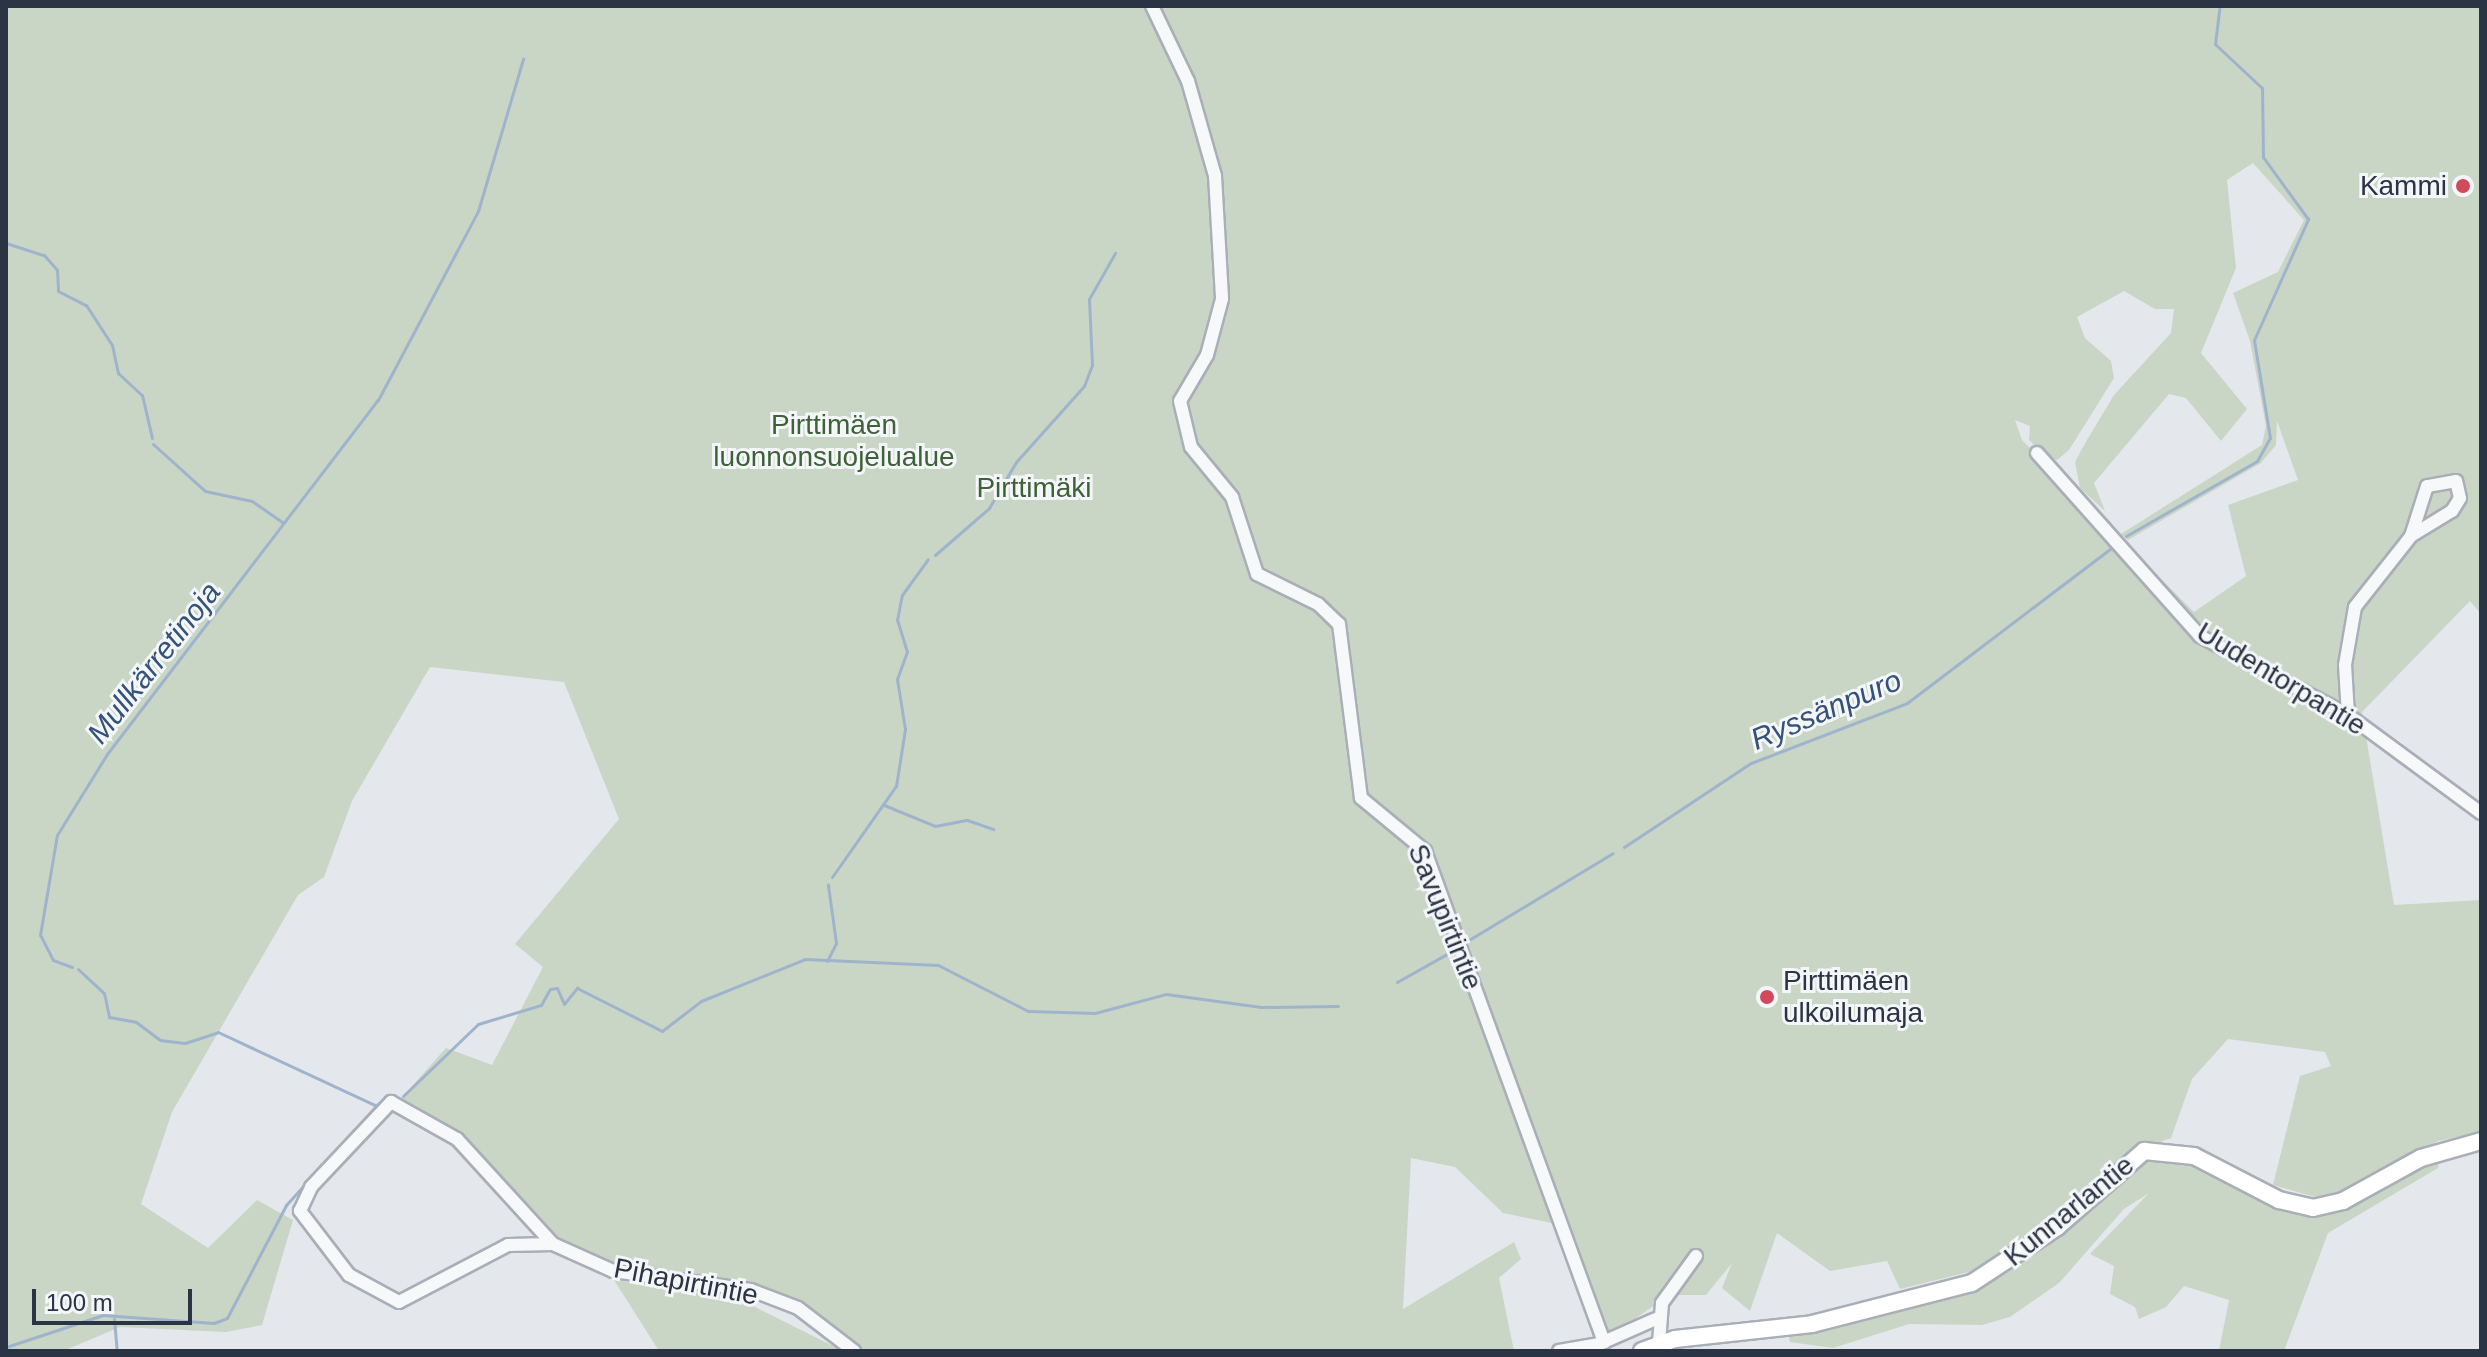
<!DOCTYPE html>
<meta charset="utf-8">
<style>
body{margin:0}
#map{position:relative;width:2487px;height:1357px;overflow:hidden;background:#e4e7ec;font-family:Arial,sans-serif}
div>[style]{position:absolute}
.green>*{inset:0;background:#c9d6c5}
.stream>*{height:3px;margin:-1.5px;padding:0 1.5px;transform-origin:1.5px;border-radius:1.5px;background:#9fb4cc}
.roads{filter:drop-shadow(2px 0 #a9aeb7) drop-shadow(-2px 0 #a9aeb7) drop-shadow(0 2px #a9aeb7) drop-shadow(0 -2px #a9aeb7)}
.minor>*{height:12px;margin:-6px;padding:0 6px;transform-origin:6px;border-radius:6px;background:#f7f8fa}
.secondary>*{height:16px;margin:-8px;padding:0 8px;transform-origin:8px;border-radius:8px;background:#fff}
.dots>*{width:22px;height:22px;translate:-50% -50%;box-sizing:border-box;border:4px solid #f4f6f9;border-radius:50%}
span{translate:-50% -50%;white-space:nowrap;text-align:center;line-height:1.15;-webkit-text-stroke:6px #f4f6f9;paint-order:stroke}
.poi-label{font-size:28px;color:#2b3445}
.right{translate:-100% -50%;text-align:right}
.left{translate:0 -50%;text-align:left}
.park-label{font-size:28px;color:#3f6138}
.street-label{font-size:28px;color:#2b3445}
.water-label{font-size:30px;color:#34527a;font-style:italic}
.frame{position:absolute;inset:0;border:8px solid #2b3445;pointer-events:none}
.scale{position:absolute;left:32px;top:1289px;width:160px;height:36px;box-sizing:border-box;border:4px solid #2b3445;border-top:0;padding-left:10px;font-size:24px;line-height:28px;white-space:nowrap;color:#2b3445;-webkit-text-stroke:6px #f4f6f9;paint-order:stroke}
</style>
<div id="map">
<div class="green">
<div style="clip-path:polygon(evenodd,6px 6px,2481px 6px,2481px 614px,2470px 601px,2362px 712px,2394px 905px,2481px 900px,2481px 1132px,2438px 1141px,2355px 1187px,2319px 1198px,2273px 1185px,2300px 1076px,2331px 1066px,2325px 1052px,2228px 1039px,2192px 1079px,2171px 1138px,2128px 1153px,1985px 1268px,1900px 1289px,1887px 1261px,1830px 1271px,1777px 1233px,1750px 1311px,1722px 1288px,1732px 1263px,1706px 1295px,1669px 1295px,1599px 1344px,1552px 1223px,1503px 1213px,1455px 1167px,1411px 1158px,1403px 1309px,1514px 1242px,1521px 1259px,1499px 1278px,1514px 1351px,861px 1351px,806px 1304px,763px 1286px,616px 1265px,556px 1236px,461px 1137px,398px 1102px,446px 1048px,492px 1065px,543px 967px,515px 944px,619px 819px,564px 682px,430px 667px,352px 801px,324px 877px,298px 895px,172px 1112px,141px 1204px,208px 1248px,257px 1200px,293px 1220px,262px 1325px,226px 1332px,120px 1327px,63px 1351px,6px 1351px,6px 6px,2253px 163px,2304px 220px,2278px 272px,2233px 293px,2250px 341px,2266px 426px,2262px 445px,2121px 534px,2128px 540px,2261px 463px,2276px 445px,2277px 421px,2298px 480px,2228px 505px,2246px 576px,2194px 612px,2022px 440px,2015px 420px,2030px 426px,2029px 440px,2047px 457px,2057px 460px,2069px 450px,2114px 378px,2111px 361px,2085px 338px,2077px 317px,2124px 291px,2155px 309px,2174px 309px,2171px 333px,2114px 395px,2084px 445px,2075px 462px,2080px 488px,2105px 511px,2094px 483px,2169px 394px,2186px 398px,2221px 441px,2247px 409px,2201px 353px,2236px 268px,2227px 180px,2253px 163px)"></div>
<div style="clip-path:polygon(2440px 1155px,2438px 1168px,2328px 1233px,2284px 1351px,2219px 1351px,2229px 1300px,2184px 1286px,2166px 1307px,2139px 1319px,2135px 1307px,2110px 1294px,2114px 1266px,2090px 1254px,2149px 1193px,2124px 1209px,2059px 1283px,2010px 1317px,1982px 1325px,1909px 1324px,1833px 1348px,1790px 1342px,1788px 1333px,1965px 1290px,2143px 1157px,2177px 1156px,2310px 1212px)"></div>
<div style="clip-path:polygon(614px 1280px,733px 1296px,843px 1351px,659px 1351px)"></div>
</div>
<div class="stream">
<div style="left:6px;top:243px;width:40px;rotate:18deg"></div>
<div style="left:44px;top:255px;width:20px;rotate:49deg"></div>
<div style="left:57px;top:270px;width:21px;rotate:87deg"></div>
<div style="left:58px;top:291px;width:31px;rotate:27deg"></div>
<div style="left:86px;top:305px;width:48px;rotate:57deg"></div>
<div style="left:112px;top:345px;width:29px;rotate:78deg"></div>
<div style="left:118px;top:373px;width:33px;rotate:43deg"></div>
<div style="left:142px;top:395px;width:44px;rotate:76.9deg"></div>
<div style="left:153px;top:444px;width:70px;rotate:42.1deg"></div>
<div style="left:205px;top:491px;width:48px;rotate:12deg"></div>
<div style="left:252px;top:501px;width:38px;rotate:35deg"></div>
<div style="left:2126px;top:536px;width:151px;rotate:-29.8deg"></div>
<div style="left:2257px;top:461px;width:26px;rotate:-61deg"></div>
<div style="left:2270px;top:438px;width:99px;rotate:-99.3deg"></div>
<div style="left:2254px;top:340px;width:133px;rotate:-65.9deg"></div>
<div style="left:2308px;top:219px;width:77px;rotate:-126deg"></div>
<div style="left:2263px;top:157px;width:69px;rotate:-90.8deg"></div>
<div style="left:2262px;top:88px;width:64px;rotate:-136.9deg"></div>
<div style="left:2215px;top:44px;width:38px;rotate:-83deg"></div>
<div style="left:935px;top:555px;width:72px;rotate:-41deg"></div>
<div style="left:989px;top:508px;width:53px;rotate:-59.6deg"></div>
<div style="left:1016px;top:462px;width:102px;rotate:-48.2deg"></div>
<div style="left:1084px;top:386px;width:22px;rotate:-69deg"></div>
<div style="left:1092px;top:365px;width:66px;rotate:-92.6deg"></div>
<div style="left:1089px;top:299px;width:53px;rotate:-60.5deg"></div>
<div style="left:884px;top:805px;width:55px;rotate:22.4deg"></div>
<div style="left:935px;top:826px;width:33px;rotate:-11deg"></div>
<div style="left:967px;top:820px;width:28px;rotate:19deg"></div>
<div style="left:1624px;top:847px;width:152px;rotate:-33.5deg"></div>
<div style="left:1751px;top:763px;width:167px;rotate:-21deg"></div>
<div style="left:1907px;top:703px;width:261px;rotate:-37.2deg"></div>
<div style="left:832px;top:877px;width:111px;rotate:-54.9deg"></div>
<div style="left:896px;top:786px;width:58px;rotate:-81deg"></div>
<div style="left:905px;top:729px;width:51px;rotate:-99.1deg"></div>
<div style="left:897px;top:679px;width:29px;rotate:-70deg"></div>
<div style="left:907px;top:652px;width:34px;rotate:-107deg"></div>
<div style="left:897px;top:620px;width:25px;rotate:-79deg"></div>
<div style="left:902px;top:595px;width:44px;rotate:-54.2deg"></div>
<div style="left:1467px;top:941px;width:170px;rotate:-31.1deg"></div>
<div style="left:827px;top:961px;width:20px;rotate:-63deg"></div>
<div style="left:836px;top:943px;width:59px;rotate:-97.9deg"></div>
<div style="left:72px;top:967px;width:20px;rotate:-160deg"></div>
<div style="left:53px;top:960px;width:28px;rotate:-117deg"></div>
<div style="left:40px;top:935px;width:101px;rotate:-80.4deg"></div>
<div style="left:57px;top:835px;width:95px;rotate:-58.3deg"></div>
<div style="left:107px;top:754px;width:446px;rotate:-52.6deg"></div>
<div style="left:378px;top:400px;width:214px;rotate:-62.1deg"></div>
<div style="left:478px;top:211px;width:159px;rotate:-73.5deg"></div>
<div style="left:78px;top:969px;width:35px;rotate:43deg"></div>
<div style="left:104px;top:993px;width:25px;rotate:78deg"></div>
<div style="left:109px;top:1017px;width:27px;rotate:10deg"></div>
<div style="left:136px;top:1022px;width:30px;rotate:37deg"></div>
<div style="left:160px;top:1040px;width:25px;rotate:7deg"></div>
<div style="left:185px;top:1043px;width:35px;rotate:-18deg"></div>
<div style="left:218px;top:1032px;width:175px;rotate:25deg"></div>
<div style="left:1397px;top:982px;width:63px;rotate:-29.4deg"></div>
<div style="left:403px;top:1096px;width:104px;rotate:-43.8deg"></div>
<div style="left:478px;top:1024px;width:66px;rotate:-16.8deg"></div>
<div style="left:541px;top:1005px;width:18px;rotate:-61deg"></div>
<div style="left:550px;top:989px;width:7px;rotate:-8deg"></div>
<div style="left:557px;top:988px;width:17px;rotate:66deg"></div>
<div style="left:564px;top:1004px;width:21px;rotate:-51deg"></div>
<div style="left:577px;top:988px;width:95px;rotate:26.8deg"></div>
<div style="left:662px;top:1031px;width:49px;rotate:-37.6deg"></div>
<div style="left:701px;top:1001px;width:112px;rotate:-22deg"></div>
<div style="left:805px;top:959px;width:133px;rotate:2.6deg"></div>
<div style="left:938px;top:965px;width:101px;rotate:27.1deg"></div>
<div style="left:1028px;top:1011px;width:67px;rotate:1.7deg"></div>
<div style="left:1095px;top:1013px;width:73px;rotate:-15deg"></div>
<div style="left:1166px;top:994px;width:96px;rotate:7.8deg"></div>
<div style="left:1261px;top:1007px;width:77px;rotate:-0.7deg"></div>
<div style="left:114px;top:1319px;width:32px;rotate:85deg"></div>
<div style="left:6px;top:1347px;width:102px;rotate:-18.3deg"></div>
<div style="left:103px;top:1315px;width:111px;rotate:4.1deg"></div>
<div style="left:214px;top:1323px;width:14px;rotate:-21deg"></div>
<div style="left:227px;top:1318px;width:127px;rotate:-62.4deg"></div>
<div style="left:286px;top:1205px;width:137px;rotate:-47.7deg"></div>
</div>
<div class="roads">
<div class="minor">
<div style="left:1152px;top:6px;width:83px;rotate:64.4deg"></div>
<div style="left:1188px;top:81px;width:99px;rotate:74.1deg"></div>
<div style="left:1215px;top:176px;width:123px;rotate:86.7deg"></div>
<div style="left:1222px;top:299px;width:58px;rotate:105deg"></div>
<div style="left:1207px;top:355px;width:53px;rotate:120.4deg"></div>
<div style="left:1180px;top:401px;width:47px;rotate:76.6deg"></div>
<div style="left:1191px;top:447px;width:65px;rotate:50.6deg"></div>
<div style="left:1232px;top:497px;width:81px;rotate:72deg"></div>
<div style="left:1257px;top:574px;width:68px;rotate:26.2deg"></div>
<div style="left:1318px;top:604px;width:29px;rotate:44deg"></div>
<div style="left:1339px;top:624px;width:175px;rotate:82.8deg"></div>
<div style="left:1361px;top:798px;width:83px;rotate:39.6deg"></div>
<div style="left:1425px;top:851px;width:523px;rotate:69.97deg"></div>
<div style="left:2037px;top:453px;width:245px;rotate:48.3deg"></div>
<div style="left:2200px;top:636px;width:168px;rotate:28.1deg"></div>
<div style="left:2348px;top:715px;width:165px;rotate:36.4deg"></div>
<div style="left:2348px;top:715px;width:50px;rotate:-93.4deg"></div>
<div style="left:2345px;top:665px;width:59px;rotate:-80.2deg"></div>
<div style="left:2355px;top:607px;width:90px;rotate:-51.7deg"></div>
<div style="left:2411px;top:536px;width:48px;rotate:-31.4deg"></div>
<div style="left:2452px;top:511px;width:15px;rotate:-58deg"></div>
<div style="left:2460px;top:498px;width:17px;rotate:-103deg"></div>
<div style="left:2456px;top:481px;width:29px;rotate:170deg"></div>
<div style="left:2427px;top:486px;width:52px;rotate:107.7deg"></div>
<div style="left:553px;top:1244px;width:45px;rotate:178.7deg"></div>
<div style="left:508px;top:1245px;width:123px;rotate:152.4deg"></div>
<div style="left:399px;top:1302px;width:57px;rotate:-151.6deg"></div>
<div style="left:349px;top:1275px;width:81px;rotate:-127.4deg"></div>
<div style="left:300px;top:1211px;width:26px;rotate:-65deg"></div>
<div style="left:311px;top:1187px;width:117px;rotate:-46.7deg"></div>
<div style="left:391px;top:1102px;width:76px;rotate:29.3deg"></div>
<div style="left:457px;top:1139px;width:142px;rotate:47.6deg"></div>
<div style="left:553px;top:1244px;width:66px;rotate:24.2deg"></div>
<div style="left:613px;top:1271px;width:139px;rotate:7.8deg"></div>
<div style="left:751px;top:1290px;width:50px;rotate:21deg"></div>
<div style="left:798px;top:1308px;width:71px;rotate:37.5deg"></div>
<div style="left:1659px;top:1343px;width:40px;rotate:-85.7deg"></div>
<div style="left:1662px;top:1303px;width:58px;rotate:-54.1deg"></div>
<div style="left:1559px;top:1351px;width:41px;rotate:-9.9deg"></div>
<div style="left:1599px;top:1344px;width:62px;rotate:-23.7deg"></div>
</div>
<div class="secondary">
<div style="left:1642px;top:1351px;width:35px;rotate:-20deg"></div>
<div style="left:1675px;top:1339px;width:138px;rotate:-6.2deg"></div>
<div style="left:1812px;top:1324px;width:165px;rotate:-14.4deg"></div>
<div style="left:1972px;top:1283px;width:102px;rotate:-33.4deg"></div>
<div style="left:2057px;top:1227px;width:116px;rotate:-41.1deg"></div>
<div style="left:2144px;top:1151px;width:50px;rotate:5.7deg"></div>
<div style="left:2194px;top:1156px;width:96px;rotate:27.4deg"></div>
<div style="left:2279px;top:1200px;width:35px;rotate:13deg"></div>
<div style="left:2313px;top:1208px;width:31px;rotate:-13deg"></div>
<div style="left:2343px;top:1201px;width:89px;rotate:-28.9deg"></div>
<div style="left:2421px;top:1158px;width:62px;rotate:-15.8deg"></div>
</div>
</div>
<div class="dots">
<div style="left:2463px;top:186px;background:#d1495b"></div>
<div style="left:1767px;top:997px;background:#d1495b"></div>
</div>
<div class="poi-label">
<span class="right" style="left:2447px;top:186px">Kammi</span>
<span class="left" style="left:1783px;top:997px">Pirttimäen<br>ulkoilumaja</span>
</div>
<div class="park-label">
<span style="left:834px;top:441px">Pirttimäen<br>luonnonsuojelualue</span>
<span style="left:1034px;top:488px">Pirttimäki</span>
</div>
<div class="street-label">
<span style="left:2281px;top:679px;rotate:31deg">Uudentorpantie</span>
<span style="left:1445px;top:917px;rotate:68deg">Savupirtintie</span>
<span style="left:2069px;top:1211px;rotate:-39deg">Kunnarlantie</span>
<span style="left:686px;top:1282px;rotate:11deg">Pihapirtintie</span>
</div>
<div class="water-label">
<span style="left:154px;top:663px;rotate:-52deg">Mullkärretinoja</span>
<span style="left:1826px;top:710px;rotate:-23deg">Ryssänpuro</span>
</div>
<div class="frame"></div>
<div class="scale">100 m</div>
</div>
